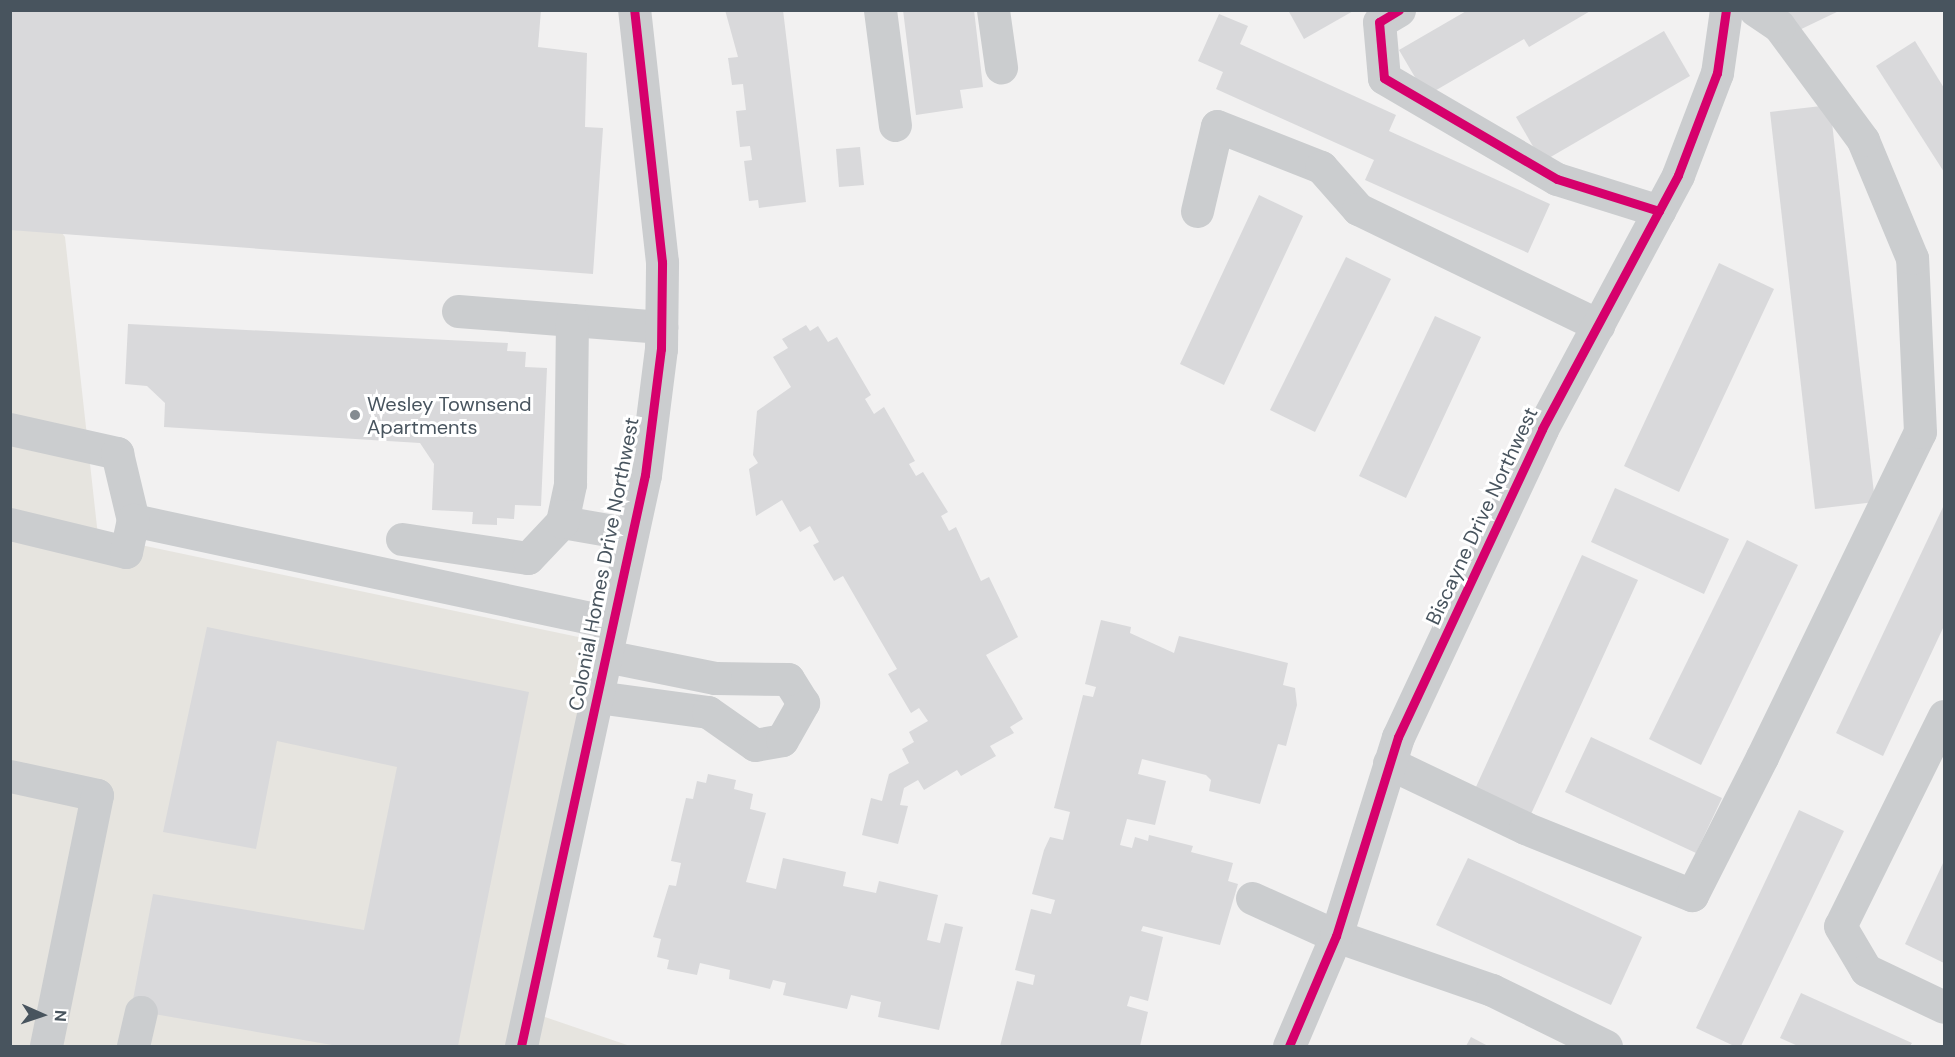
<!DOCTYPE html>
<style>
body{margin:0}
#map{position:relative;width:1955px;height:1057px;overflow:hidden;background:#f2f1f1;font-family:"DM Sans",sans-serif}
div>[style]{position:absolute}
.commercial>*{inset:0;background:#e6e4df}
.building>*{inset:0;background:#d9d9db}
.minor>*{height:33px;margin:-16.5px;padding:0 16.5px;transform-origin:16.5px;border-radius:16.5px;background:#cbcdcf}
.cycleway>*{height:9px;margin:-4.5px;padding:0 4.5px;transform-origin:4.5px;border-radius:4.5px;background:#d6006c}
.dots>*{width:16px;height:16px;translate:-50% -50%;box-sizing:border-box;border:3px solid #fff;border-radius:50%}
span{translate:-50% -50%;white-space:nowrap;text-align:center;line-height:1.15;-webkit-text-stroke:6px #fff;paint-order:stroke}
.poi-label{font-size:20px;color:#48545e}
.left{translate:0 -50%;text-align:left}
.street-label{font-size:20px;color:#48545e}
.frame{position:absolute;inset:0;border:12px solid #48545e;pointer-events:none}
.north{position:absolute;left:12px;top:985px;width:60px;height:60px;-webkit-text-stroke:4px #fff;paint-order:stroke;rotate:93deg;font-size:16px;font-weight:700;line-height:24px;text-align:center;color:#48545e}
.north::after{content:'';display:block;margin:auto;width:21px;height:27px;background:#48545e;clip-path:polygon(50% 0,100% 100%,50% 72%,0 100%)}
</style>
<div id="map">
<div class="commercial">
<div style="clip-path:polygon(10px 161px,65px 237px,98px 536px,607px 643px,542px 1016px,630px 1046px,11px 1046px)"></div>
</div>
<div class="building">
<div style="clip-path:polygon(10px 10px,541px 10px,538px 47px,587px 53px,585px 127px,603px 128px,593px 274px,10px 230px)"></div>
<div style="clip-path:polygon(725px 10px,783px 10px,806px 202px,759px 208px,758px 200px,749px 201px,744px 161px,752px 160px,750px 146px,740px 147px,736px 111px,746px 110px,743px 84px,732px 85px,728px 58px,738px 57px)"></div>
<div style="clip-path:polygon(903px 10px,974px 10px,983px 87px,960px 90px,963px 108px,916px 115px)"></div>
<div style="clip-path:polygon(1288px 10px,1355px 10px,1304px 39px)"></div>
<div style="clip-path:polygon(1468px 10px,1592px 10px,1529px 47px,1524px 39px,1426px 96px,1399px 50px)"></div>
<div style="clip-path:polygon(1783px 10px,1841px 10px,1793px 33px)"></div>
<div style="clip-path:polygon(1219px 14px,1248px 26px,1240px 44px,1396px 115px,1389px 131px,1550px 204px,1528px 253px,1365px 180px,1374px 160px,1216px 89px,1223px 72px,1198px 61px)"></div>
<div style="clip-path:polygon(1664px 31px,1690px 76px,1542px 162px,1516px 117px)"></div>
<div style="clip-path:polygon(1915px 41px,1944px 88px,1944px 172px,1876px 66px)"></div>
<div style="clip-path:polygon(1830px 105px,1875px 502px,1815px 509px,1770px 112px)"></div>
<div style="clip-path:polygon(860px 147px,864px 185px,839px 187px,836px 149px)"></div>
<div style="clip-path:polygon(1259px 195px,1303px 216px,1224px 385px,1180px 364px)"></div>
<div style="clip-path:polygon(1346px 257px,1391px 279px,1315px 432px,1270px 410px)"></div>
<div style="clip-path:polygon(1719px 263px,1774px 289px,1679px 492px,1624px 466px)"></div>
<div style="clip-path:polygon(1435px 316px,1481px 337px,1406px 498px,1359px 476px)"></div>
<div style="clip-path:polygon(128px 324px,508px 343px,507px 351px,526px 352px,525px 367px,547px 368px,541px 506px,515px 505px,514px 519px,497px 518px,497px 525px,472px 524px,473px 512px,432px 510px,434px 464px,420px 443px,164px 427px,165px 403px,147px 386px,125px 384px)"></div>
<div style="clip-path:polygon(806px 325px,810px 331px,818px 326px,828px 342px,837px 337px,871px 395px,865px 399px,874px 414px,884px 407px,915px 461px,909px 464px,916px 476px,923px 472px,948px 512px,941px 516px,949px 531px,956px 527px,981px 581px,989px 577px,1018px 637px,986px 655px,1023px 719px,1010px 727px,1014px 733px,990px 746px,996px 756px,961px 776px,957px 770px,924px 790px,918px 780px,904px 788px,900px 805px,908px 806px,898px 844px,862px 835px,871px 798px,882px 801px,889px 774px,909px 763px,902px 749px,914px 742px,909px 732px,928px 721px,919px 708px,911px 713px,888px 674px,897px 669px,843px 576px,834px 581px,813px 545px,819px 542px,810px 526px,800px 532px,782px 500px,756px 516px,749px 469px,758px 463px,753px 455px,757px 411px,791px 387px,773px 357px,788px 348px,782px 339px)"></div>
<div style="clip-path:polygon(1615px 488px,1729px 539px,1704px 594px,1591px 542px)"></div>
<div style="clip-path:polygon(1944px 505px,1944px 626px,1883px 756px,1836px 733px)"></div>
<div style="clip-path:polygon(1747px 540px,1798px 565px,1701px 765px,1649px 739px)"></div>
<div style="clip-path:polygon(1582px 555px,1638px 580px,1526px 825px,1470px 800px)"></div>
<div style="clip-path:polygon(1101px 620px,1131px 627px,1130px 633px,1174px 653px,1179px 636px,1288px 663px,1283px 685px,1295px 688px,1297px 705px,1286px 746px,1278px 744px,1260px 804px,1209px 791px,1211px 780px,1206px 775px,1142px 759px,1138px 774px,1166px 781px,1155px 825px,1127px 819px,1120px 845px,1132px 848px,1135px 837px,1148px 841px,1149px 835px,1193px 846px,1191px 852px,1233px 863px,1228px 881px,1238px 884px,1220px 945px,1143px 926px,1141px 931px,1163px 937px,1148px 1001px,1130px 996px,1127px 1006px,1148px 1012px,1140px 1046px,1000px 1046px,1017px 981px,1033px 985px,1035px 975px,1015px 970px,1031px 909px,1051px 914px,1055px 900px,1032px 894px,1044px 850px,1050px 837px,1063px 840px,1070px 812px,1054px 808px,1083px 695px,1093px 697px,1096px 687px,1085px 684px)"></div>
<div style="clip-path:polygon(207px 627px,529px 692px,458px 1046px,338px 1046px,131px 1010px,153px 894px,364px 930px,397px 767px,277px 741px,256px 849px,163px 832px)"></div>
<div style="clip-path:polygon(1591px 737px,1722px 798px,1696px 853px,1565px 792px)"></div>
<div style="clip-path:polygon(708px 774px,736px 780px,734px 789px,753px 794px,750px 809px,766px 813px,746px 882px,776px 889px,783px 858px,846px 872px,843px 886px,876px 893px,879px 881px,938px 895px,927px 940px,940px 943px,945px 923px,963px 927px,939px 1030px,878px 1017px,881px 1002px,851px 995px,847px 1009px,783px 995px,786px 983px,773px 980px,770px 989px,729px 979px,730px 970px,700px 963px,697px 975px,667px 969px,669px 960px,657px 957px,661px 939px,653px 937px,669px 885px,676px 886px,681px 863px,671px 861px,686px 798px,693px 799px,697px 781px,706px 783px)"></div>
<div style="clip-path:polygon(1799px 810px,1844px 831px,1741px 1046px,1734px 1046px,1696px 1028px)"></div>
<div style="clip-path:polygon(1468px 858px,1642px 937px,1611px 1005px,1436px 925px)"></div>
<div style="clip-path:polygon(1944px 861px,1944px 963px,1905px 944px)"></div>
<div style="clip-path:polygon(1801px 993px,1912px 1043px,1910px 1046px,1798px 1046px,1780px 1038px)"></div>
<div style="clip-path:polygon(1471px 1037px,1488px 1046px,1466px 1046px)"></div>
</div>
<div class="minor">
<div style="left:880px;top:10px;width:116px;rotate:82.6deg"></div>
<div style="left:993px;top:10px;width:58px;rotate:82deg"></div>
<div style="left:1399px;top:10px;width:23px;rotate:149deg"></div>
<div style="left:1379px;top:22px;width:56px;rotate:84.9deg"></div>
<div style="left:1384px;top:78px;width:200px;rotate:30.3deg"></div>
<div style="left:1557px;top:179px;width:107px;rotate:17.4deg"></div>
<div style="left:1197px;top:211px;width:87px;rotate:-76.8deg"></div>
<div style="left:1217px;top:126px;width:112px;rotate:21.5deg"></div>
<div style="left:1321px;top:167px;width:56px;rotate:48.6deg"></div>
<div style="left:1358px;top:209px;width:267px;rotate:25.8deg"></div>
<div style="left:458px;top:311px;width:204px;rotate:4.5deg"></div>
<div style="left:10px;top:429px;width:110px;rotate:12.6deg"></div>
<div style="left:117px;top:453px;width:69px;rotate:76.6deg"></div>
<div style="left:133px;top:520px;width:490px;rotate:12.1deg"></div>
<div style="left:562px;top:522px;width:70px;rotate:9.9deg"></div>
<div style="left:10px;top:524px;width:119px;rotate:13.6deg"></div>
<div style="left:126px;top:552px;width:33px;rotate:-78deg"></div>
<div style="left:402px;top:539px;width:127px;rotate:8.6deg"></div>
<div style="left:528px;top:558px;width:50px;rotate:-46.6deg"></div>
<div style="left:562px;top:522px;width:39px;rotate:-78deg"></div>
<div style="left:570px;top:484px;width:164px;rotate:-89.3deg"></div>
<div style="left:597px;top:697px;width:112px;rotate:7.7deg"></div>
<div style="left:708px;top:712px;width:57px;rotate:35.1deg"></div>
<div style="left:755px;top:745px;width:27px;rotate:-10deg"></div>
<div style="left:782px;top:740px;width:43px;rotate:-60.4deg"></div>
<div style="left:803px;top:703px;width:28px;rotate:-122deg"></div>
<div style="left:788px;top:679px;width:73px;rotate:-179.2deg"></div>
<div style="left:715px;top:678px;width:111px;rotate:-168.6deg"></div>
<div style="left:1944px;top:716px;width:234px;rotate:116.3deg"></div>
<div style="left:1840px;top:926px;width:51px;rotate:59.4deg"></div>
<div style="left:1866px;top:970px;width:86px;rotate:25.4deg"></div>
<div style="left:1389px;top:763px;width:151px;rotate:25.5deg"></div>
<div style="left:1525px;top:828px;width:180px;rotate:21.9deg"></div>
<div style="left:1692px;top:895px;width:155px;rotate:-63.1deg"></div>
<div style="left:1762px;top:757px;width:361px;rotate:-64.1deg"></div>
<div style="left:1920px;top:432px;width:174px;rotate:-92.6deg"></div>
<div style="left:1912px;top:258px;width:128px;rotate:-112.6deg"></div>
<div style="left:1863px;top:140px;width:142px;rotate:-126.4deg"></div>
<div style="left:1779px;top:26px;width:29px;rotate:-146deg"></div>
<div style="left:10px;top:776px;width:89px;rotate:12.3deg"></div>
<div style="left:97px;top:795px;width:256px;rotate:101.5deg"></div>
<div style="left:1252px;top:898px;width:92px;rotate:24.3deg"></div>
<div style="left:1336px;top:936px;width:165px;rotate:19.1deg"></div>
<div style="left:1492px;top:990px;width:127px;rotate:26.2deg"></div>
<div style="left:133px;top:1046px;width:35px;rotate:-77deg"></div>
<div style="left:521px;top:1046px;width:584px;rotate:-77.75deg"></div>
<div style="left:645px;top:475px;width:127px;rotate:-82.8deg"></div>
<div style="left:661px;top:349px;width:87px;rotate:-89.3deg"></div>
<div style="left:662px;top:262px;width:254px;rotate:-96.3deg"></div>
<div style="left:1289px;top:1046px;width:120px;rotate:-66.9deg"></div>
<div style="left:1336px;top:936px;width:208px;rotate:-72.7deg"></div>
<div style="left:1398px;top:737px;width:340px;rotate:-64.9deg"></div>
<div style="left:1542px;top:429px;width:288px;rotate:-61.8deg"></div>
<div style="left:1678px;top:175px;width:109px;rotate:-69.1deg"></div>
<div style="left:1717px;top:73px;width:64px;rotate:-81.9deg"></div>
</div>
<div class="cycleway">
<div style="left:1399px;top:10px;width:23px;rotate:149deg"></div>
<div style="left:1379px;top:22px;width:56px;rotate:84.9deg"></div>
<div style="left:1384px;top:78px;width:200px;rotate:30.3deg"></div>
<div style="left:1557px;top:179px;width:107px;rotate:17.4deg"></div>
<div style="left:521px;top:1046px;width:584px;rotate:-77.75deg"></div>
<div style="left:645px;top:475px;width:127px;rotate:-82.8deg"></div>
<div style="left:661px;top:349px;width:87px;rotate:-89.3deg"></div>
<div style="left:662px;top:262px;width:254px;rotate:-96.3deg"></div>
<div style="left:1289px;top:1046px;width:120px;rotate:-66.9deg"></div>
<div style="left:1336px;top:936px;width:208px;rotate:-72.7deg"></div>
<div style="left:1398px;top:737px;width:340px;rotate:-64.9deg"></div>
<div style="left:1542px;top:429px;width:288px;rotate:-61.8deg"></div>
<div style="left:1678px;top:175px;width:109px;rotate:-69.1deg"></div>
<div style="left:1717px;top:73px;width:64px;rotate:-81.9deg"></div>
</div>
<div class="dots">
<div style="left:355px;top:415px;background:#848b91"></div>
</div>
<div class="poi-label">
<span class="left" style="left:367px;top:416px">Wesley Townsend<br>Apartments</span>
</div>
<div class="street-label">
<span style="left:1482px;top:516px;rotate:-65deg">Biscayne Drive Northwest</span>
<span style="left:604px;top:564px;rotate:-79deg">Colonial Homes Drive Northwest</span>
</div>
<div class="frame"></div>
<div class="north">N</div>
</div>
